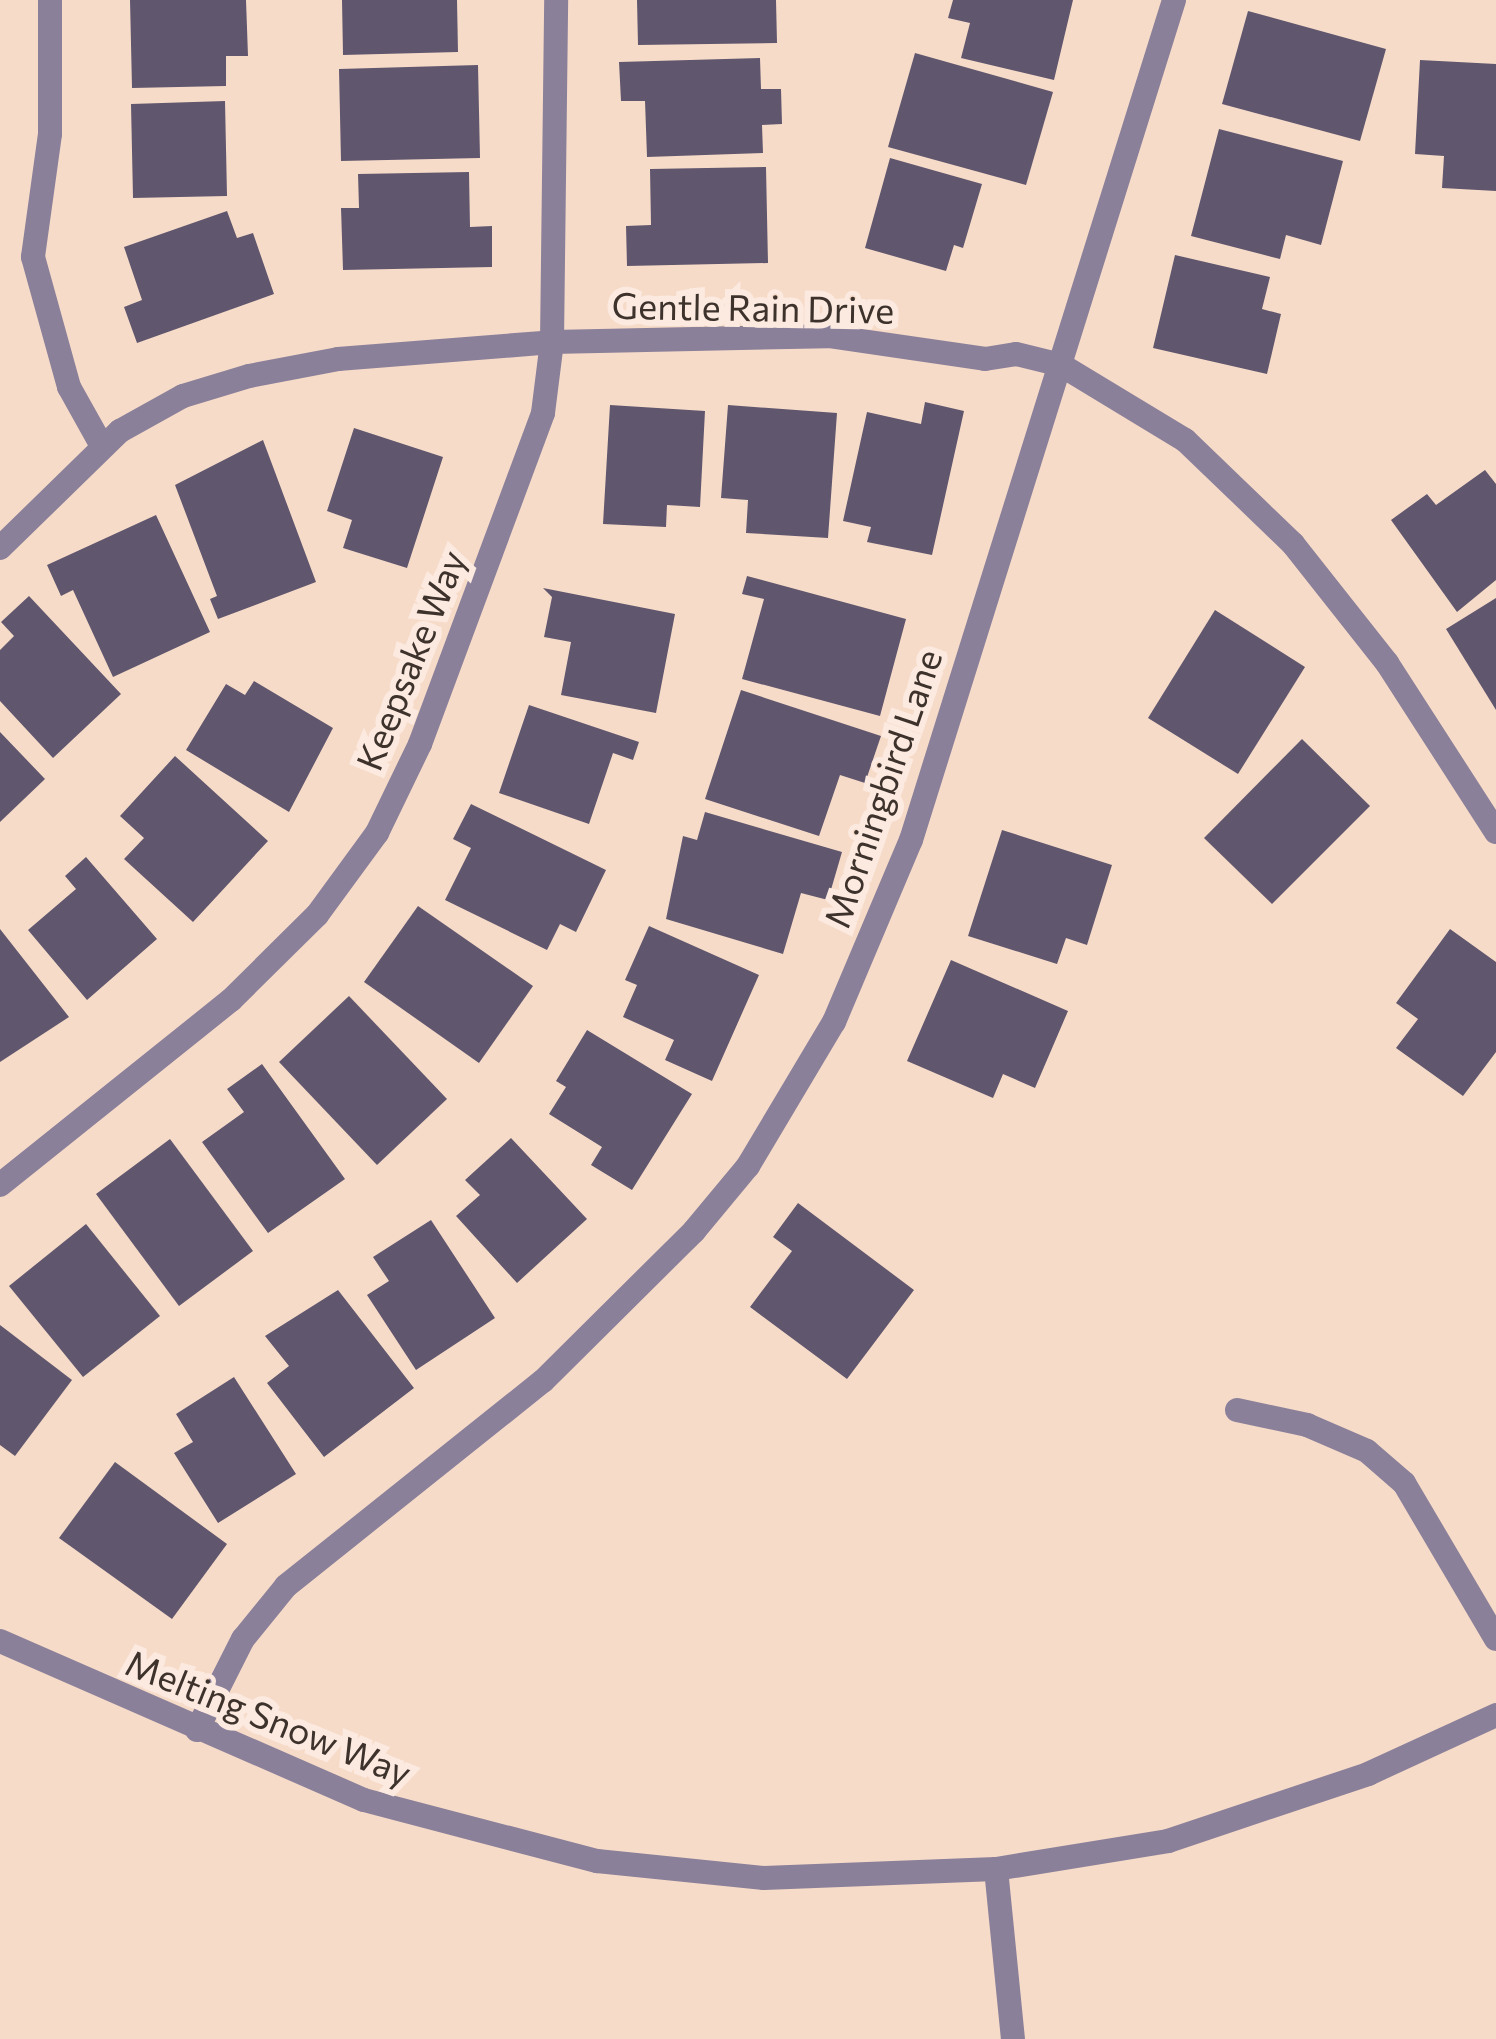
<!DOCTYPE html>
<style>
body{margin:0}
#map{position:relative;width:1496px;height:2039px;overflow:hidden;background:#f7dbc9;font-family:Commissioner,sans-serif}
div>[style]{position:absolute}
.building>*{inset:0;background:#60576e}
.minor>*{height:24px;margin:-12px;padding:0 12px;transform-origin:12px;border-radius:12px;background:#8b809a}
span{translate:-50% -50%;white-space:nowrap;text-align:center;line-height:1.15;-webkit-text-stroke:12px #fceae0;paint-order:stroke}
.street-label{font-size:36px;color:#3e332c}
</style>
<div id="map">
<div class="building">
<div style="clip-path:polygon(130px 0,246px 0,248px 56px,226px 56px,226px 86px,132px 88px)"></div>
<div style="clip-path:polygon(342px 0,457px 0,458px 52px,343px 55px)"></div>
<div style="clip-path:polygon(637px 0,776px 0,777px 43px,638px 45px)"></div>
<div style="clip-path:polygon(953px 0,1073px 0,1054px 80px,961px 58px,970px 23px,948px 18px)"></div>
<div style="clip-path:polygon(1248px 11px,1386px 49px,1360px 141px,1222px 104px)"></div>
<div style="clip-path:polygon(915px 53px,1053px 92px,1026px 185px,888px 147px)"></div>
<div style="clip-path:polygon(760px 58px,761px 89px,781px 89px,782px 124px,762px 125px,763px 153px,647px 157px,645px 101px,621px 101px,619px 62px)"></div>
<div style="clip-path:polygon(1420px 60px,1496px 64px,1496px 191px,1442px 188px,1444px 156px,1415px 154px)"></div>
<div style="clip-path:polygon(478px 65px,480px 158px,341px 161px,339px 69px)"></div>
<div style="clip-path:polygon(225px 101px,227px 196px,133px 198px,131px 104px)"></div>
<div style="clip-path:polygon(1219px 129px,1343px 161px,1321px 245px,1286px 235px,1280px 259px,1191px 236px)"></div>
<div style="clip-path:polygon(890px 158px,982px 184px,963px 248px,954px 245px,946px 271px,865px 248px)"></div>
<div style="clip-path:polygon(766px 167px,768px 263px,627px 266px,626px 226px,651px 225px,650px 169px)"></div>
<div style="clip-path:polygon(469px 172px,470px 227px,492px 226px,492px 267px,343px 270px,341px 208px,359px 208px,358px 174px)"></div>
<div style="clip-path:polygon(227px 211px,237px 238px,253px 233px,274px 294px,137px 343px,124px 307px,142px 300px,124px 247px)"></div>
<div style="clip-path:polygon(1175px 255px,1270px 277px,1262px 309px,1281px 314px,1267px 374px,1153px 348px)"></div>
<div style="clip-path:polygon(925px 402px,964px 411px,932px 555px,867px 542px,871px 527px,843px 521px,867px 412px,921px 424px)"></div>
<div style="clip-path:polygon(610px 405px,705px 411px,700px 507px,667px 505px,666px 527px,603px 524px)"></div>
<div style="clip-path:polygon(728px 405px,837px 413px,828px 538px,746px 533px,748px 500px,721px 498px)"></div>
<div style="clip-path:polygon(354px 428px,443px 457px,407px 568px,343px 548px,352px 520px,327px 511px)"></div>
<div style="clip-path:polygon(263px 440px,316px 582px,218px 619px,210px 599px,217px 596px,175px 485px)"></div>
<div style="clip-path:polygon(1485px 470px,1496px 484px,1496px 580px,1457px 612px,1391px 520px,1427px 494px,1436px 505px)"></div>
<div style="clip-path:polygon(156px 515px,210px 632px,113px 677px,73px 590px,61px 596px,47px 565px)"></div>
<div style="clip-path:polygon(747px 576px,906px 619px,880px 716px,742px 679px,764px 599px,742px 594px)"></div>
<div style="clip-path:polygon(543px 588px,675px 614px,656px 713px,561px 695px,571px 642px,544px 637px,552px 597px)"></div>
<div style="clip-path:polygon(29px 596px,121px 694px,53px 758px,0 701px,0 650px,14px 636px,1px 622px)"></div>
<div style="clip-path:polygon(1496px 598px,1496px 710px,1446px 629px)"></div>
<div style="clip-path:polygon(1215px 610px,1305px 667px,1238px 774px,1148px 718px)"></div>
<div style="clip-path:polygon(254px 681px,333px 728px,289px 812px,186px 750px,226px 684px,245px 695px)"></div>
<div style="clip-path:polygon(741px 690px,881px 736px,865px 783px,840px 775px,819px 836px,705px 799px)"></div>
<div style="clip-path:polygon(529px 705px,639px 742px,633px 760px,613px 753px,589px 824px,499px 793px)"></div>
<div style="clip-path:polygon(0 732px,45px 779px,0 822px)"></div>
<div style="clip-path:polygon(1302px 739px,1370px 806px,1272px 904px,1204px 838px)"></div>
<div style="clip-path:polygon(175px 756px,268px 841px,193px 922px,124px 859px,144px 838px,120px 816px)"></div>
<div style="clip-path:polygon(471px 804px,606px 870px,576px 932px,560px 924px,547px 950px,445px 900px,471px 848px,453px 839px)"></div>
<div style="clip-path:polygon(705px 812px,842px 852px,828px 900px,801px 893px,783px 954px,666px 919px,683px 836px,697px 840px)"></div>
<div style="clip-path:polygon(1002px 830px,1112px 865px,1087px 945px,1066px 938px,1057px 964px,968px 936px)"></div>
<div style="clip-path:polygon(86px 857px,157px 939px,87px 1000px,28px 930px,76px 889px,65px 876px)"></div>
<div style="clip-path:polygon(418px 906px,533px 986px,479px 1063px,364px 982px)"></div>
<div style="clip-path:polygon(649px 926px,759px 975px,712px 1081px,665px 1060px,674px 1040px,623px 1017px,637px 985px,625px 980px)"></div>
<div style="clip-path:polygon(0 929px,69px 1017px,0 1062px)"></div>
<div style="clip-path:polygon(1450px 929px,1496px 962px,1496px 1052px,1463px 1096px,1396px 1048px,1418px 1019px,1396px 1003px)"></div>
<div style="clip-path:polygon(951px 960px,1068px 1011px,1035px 1088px,1003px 1074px,993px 1098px,907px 1061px)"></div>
<div style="clip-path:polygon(349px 996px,447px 1099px,377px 1165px,279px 1062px)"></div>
<div style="clip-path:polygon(587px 1030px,692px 1094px,632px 1190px,591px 1165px,602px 1147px,549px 1114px,566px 1087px,556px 1081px)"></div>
<div style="clip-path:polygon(262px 1064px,345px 1179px,268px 1233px,202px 1142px,244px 1112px,227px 1089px)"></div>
<div style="clip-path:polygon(511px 1138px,587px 1219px,517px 1283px,456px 1216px,480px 1195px,465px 1180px)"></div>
<div style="clip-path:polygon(170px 1139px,253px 1251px,179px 1306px,96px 1194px)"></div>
<div style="clip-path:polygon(798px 1203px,914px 1290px,847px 1379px,750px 1307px,792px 1251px,773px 1237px)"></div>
<div style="clip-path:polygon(431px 1220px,495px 1318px,416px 1370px,367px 1295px,389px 1281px,373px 1257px)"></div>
<div style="clip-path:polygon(86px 1224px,160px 1316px,83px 1377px,9px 1286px)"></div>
<div style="clip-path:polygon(338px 1290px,414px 1388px,324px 1457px,267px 1383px,289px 1366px,265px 1336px)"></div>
<div style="clip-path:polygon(0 1325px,72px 1380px,15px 1456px,0 1445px)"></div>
<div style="clip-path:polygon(234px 1377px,296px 1474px,218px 1523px,174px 1453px,193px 1442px,176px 1414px)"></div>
<div style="clip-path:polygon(115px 1462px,227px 1544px,172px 1619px,59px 1538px)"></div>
</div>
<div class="minor">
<div style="left:50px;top:0;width:134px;rotate:90deg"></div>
<div style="left:50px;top:134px;width:124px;rotate:97.9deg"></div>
<div style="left:33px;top:257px;width:135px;rotate:74.5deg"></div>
<div style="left:69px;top:387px;width:68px;rotate:60.8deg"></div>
<div style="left:0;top:548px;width:168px;rotate:-44.3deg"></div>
<div style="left:120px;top:431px;width:72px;rotate:-29.1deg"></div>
<div style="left:183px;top:396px;width:69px;rotate:-16.9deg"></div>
<div style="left:249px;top:376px;width:91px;rotate:-10.8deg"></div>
<div style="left:338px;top:359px;width:215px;rotate:-4.5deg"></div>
<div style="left:552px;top:342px;width:276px;rotate:-1.2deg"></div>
<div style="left:828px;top:336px;width:159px;rotate:8.3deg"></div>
<div style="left:985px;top:359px;width:31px;rotate:-9deg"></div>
<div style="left:1016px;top:354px;width:46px;rotate:13.7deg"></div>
<div style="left:1061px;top:365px;width:145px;rotate:31.2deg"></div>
<div style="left:1185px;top:440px;width:150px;rotate:43.9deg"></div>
<div style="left:1293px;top:544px;width:152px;rotate:51.7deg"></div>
<div style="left:1387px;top:663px;width:201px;rotate:57.2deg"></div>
<div style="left:0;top:1185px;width:296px;rotate:-38.7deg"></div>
<div style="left:231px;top:1000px;width:121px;rotate:-44.7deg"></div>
<div style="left:317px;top:915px;width:102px;rotate:-53.8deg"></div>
<div style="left:377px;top:833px;width:99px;rotate:-64.2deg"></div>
<div style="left:420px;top:744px;width:353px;rotate:-69.6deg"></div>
<div style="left:543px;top:413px;width:72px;rotate:-82.8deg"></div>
<div style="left:552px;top:342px;width:342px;rotate:-89.3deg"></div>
<div style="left:1237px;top:1410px;width:72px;rotate:12.1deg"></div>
<div style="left:1307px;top:1425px;width:65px;rotate:23.4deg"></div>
<div style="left:1367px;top:1451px;width:49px;rotate:40.9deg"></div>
<div style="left:1404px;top:1483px;width:181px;rotate:59.5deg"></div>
<div style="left:0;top:1641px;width:397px;rotate:23.6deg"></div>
<div style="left:364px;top:1800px;width:241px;rotate:14.7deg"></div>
<div style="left:597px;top:1861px;width:168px;rotate:5.8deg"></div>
<div style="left:764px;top:1878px;width:232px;rotate:-2.2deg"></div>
<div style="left:996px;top:1869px;width:174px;rotate:-9.2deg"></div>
<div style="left:1168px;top:1841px;width:211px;rotate:-18.5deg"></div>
<div style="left:1368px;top:1774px;width:141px;rotate:-24.7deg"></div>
<div style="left:197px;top:1730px;width:102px;rotate:-63.2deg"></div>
<div style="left:243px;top:1639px;width:68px;rotate:-50.9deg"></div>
<div style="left:286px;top:1586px;width:329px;rotate:-38.6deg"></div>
<div style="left:543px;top:1381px;width:213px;rotate:-44.8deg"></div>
<div style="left:694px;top:1231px;width:85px;rotate:-50.3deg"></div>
<div style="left:748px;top:1166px;width:168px;rotate:-59.2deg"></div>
<div style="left:834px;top:1022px;width:198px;rotate:-67.1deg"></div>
<div style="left:911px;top:840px;width:880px;rotate:-72.61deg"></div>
<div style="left:996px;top:1869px;width:171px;rotate:84.3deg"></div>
</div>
<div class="street-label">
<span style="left:753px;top:307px;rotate:1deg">Gentle Rain Drive</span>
<span style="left:410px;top:660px;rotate:-68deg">Keepsake Way</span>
<span style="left:882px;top:788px;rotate:-71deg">Morningbird Lane</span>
<span style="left:269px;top:1717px;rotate:22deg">Melting Snow Way</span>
</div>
</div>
